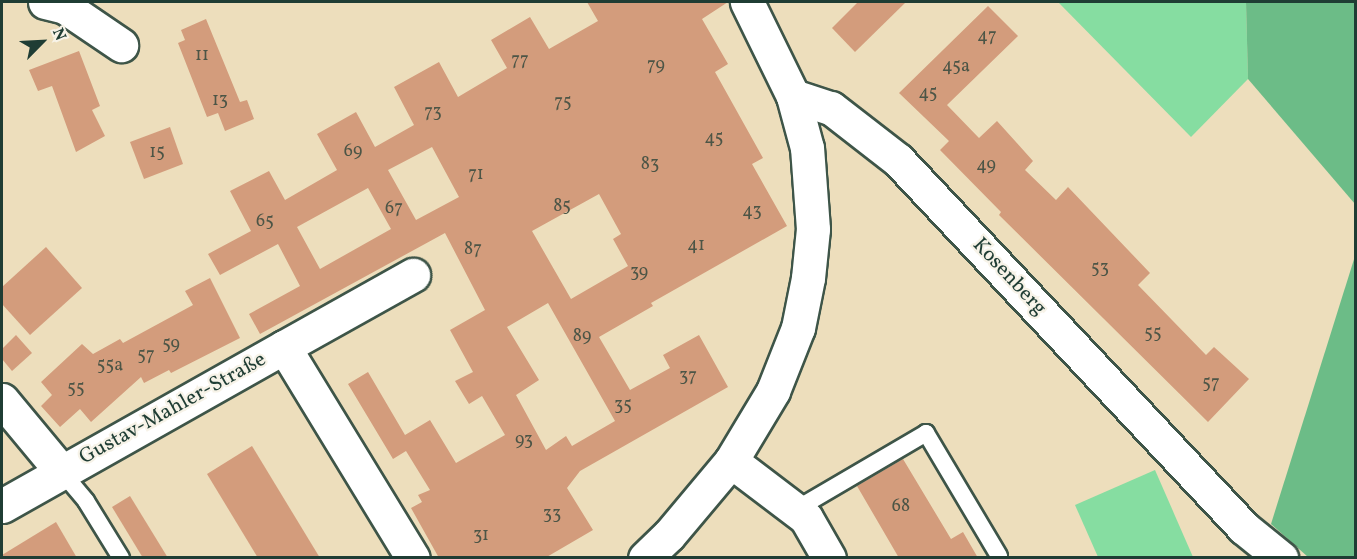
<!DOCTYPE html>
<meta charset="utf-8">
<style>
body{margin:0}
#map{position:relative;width:1357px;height:559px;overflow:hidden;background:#eddebc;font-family:Vollkorn,serif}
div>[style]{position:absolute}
.green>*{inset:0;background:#86dda1}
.forest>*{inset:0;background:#6cbc87}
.building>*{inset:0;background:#d39c7c}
.roads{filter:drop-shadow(2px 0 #3e5548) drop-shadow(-2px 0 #3e5548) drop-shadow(0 2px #3e5548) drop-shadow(0 -2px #3e5548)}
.service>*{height:16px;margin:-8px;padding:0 8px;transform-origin:8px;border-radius:8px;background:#fff}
.minor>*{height:33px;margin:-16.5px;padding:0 16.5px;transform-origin:16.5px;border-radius:16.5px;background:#fff}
span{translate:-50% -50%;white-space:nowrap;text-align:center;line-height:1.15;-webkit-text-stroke:4.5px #f7f3e8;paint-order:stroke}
.number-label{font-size:18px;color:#4c5546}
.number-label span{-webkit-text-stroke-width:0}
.street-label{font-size:21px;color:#1f3d34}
.frame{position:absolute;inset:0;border:3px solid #1f3d34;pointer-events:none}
.north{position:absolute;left:12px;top:12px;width:60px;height:60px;-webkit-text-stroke:4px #f7f3e8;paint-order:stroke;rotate:66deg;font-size:16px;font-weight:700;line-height:24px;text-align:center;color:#1f3d34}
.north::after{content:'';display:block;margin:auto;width:21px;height:27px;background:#1f3d34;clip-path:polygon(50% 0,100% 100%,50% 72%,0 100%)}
</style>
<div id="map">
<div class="green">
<div style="clip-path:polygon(1058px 2px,1246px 2px,1248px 79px,1191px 137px)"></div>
<div style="clip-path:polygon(1155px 470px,1193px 557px,1098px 557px,1075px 505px)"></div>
</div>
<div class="forest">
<div style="clip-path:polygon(1246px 2px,1355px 2px,1355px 204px,1248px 79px)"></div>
<div style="clip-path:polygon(1355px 256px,1355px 557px,1308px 557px,1271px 524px)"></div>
</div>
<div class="building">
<div style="clip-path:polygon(evenodd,587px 2px,728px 2px,702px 19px,728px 64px,715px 72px,763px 158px,752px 164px,787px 226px,651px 303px,653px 306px,599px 337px,630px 390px,670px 368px,663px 355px,699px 335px,728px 387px,580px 471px,567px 488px,593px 530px,545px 558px,439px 558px,411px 508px,422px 502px,418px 495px,430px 490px,406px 451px,393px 459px,348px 384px,368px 372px,405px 435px,430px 420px,456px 463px,505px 435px,482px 396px,469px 404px,455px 381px,473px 372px,450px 330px,485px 310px,445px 233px,260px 334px,249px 314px,300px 286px,278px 244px,220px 275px,208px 254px,251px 231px,230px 191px,269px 171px,285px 200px,337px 170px,317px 134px,356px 112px,375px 147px,414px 125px,394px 87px,439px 62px,458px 97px,507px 68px,491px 40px,530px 17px,549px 49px,598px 21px,587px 2px,432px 147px,459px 197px,416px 220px,388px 170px,432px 147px,587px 2px,368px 188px,391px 229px,320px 269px,297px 227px,368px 188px,587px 2px,599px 194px,621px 234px,613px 239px,628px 266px,571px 299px,532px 231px,599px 194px,587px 2px,548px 303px,615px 421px,572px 446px,566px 436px,546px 450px,516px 395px,539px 380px,507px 327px,548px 303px)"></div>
<div style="clip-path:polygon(858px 2px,906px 2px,855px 52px,832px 28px)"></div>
<div style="clip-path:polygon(988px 6px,1018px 36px,947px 105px,979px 138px,997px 121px,1033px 161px,1025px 170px,1056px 200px,1068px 187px,1150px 273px,1138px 285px,1206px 355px,1214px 347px,1249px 379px,1208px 422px,999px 215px,1001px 212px,940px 150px,949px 141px,899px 93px)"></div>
<div style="clip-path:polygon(206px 19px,240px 102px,247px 100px,254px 119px,225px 131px,218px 113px,207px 117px,178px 43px,185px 40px,181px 30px)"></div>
<div style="clip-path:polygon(79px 51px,100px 106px,92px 110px,105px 136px,76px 152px,52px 86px,38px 91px,29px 70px)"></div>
<div style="clip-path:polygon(170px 127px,183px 164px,144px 179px,130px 142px)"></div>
<div style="clip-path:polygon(46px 247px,82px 288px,30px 335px,2px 304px,2px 287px)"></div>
<div style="clip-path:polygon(210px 278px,240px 338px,171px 373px,169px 370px,144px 383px,141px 377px,91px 422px,80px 409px,60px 427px,41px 406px,52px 395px,41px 382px,82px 344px,93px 354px,120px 339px,123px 343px,193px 305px,185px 291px)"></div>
<div style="clip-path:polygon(16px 335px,32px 353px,12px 371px,2px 359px,2px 349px)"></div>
<div style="clip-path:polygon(252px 446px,320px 558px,258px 558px,207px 474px)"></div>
<div style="clip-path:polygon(903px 459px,951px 539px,963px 532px,978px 558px,899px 558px,857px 486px)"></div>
<div style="clip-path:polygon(130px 496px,168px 558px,143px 558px,112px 507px)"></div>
<div style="clip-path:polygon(56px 522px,77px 558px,2px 558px,2px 555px)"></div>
</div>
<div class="roads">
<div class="service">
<div style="left:61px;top:471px;width:39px;rotate:50deg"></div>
<div style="left:86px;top:501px;width:67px;rotate:58.4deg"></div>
<div style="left:795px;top:510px;width:152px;rotate:-30.4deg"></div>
<div style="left:926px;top:433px;width:143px;rotate:59.3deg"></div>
</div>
<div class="minor">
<div style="left:45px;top:2px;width:21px;rotate:14deg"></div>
<div style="left:65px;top:7px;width:68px;rotate:34.2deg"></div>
<div style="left:793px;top:96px;width:40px;rotate:18deg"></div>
<div style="left:831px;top:108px;width:85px;rotate:37.8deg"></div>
<div style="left:898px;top:160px;width:505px;rotate:46.76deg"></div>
<div style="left:1244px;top:528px;width:48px;rotate:39deg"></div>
<div style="left:284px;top:347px;width:148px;rotate:-29.2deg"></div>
<div style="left:2px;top:400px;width:92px;rotate:50.3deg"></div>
<div style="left:731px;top:461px;width:94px;rotate:37.2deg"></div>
<div style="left:806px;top:518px;width:46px;rotate:60.1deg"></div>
<div style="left:2px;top:506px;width:324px;rotate:-29.4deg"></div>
<div style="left:284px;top:347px;width:247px;rotate:58.6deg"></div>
<div style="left:645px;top:558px;width:33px;rotate:-44deg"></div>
<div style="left:669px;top:535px;width:97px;rotate:-50deg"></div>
<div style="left:731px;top:461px;width:82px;rotate:-59deg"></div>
<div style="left:773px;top:391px;width:68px;rotate:-68.4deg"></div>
<div style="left:798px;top:328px;width:51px;rotate:-78.7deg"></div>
<div style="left:808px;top:278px;width:49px;rotate:-84.2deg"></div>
<div style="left:813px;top:229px;width:81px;rotate:-94.2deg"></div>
<div style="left:807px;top:148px;width:54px;rotate:-105.1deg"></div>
<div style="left:793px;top:96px;width:105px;rotate:-116.1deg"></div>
</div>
</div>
<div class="number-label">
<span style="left:987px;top:37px">47</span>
<span style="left:202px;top:56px">11</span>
<span style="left:520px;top:61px">77</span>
<span style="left:656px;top:66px">79</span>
<span style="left:956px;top:67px">45a</span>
<span style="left:928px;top:94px">45</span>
<span style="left:220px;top:101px">13</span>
<span style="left:563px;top:103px">75</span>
<span style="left:433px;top:113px">73</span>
<span style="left:714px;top:139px">45</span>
<span style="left:353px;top:152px">69</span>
<span style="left:157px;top:153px">15</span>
<span style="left:650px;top:165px">83</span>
<span style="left:986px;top:166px">49</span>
<span style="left:476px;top:175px">71</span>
<span style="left:562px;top:207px">85</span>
<span style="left:394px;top:209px">67</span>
<span style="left:752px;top:212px">43</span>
<span style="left:265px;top:222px">65</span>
<span style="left:696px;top:246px">41</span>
<span style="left:473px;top:250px">87</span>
<span style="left:1100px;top:269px">53</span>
<span style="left:639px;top:273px">39</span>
<span style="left:1153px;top:334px">55</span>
<span style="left:582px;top:337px">89</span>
<span style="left:171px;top:345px">59</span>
<span style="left:146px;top:356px">57</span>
<span style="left:110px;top:366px">55a</span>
<span style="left:688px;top:377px">37</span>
<span style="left:1211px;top:384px">57</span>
<span style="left:76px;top:389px">55</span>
<span style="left:623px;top:406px">35</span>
<span style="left:524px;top:441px">93</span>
<span style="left:901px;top:507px">68</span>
<span style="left:552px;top:515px">33</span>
<span style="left:481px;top:536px">31</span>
</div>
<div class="street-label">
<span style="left:1009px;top:277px;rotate:47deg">Kosenberg</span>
<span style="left:173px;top:409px;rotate:-29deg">Gustav-Mahler-Straße</span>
</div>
<div class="frame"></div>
<div class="north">N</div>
</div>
